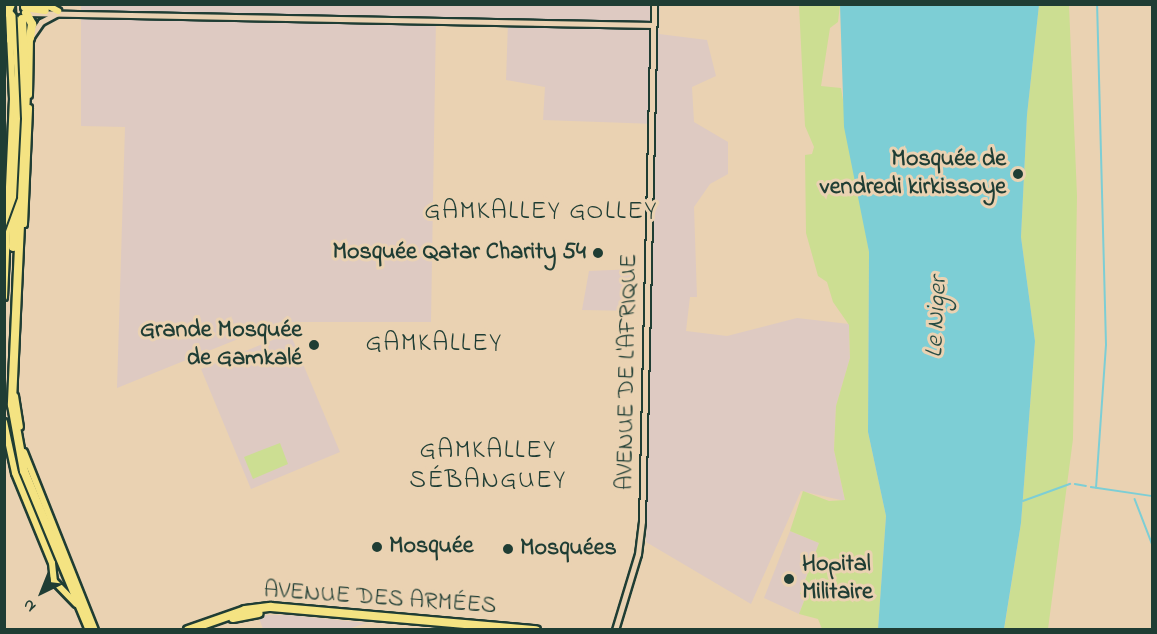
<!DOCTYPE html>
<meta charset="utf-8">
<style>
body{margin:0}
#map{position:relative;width:1157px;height:634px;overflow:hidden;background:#ead2b2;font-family:"Indie Flower",sans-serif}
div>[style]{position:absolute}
.built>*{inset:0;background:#decac2}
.green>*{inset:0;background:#ccde92}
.water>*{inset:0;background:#7dced5}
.stream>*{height:1.5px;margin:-0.75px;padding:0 0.75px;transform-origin:0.75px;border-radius:0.75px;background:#7dced5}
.roads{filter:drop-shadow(2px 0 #1f3d34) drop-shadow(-2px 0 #1f3d34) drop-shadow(0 2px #1f3d34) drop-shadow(0 -2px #1f3d34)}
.secondary>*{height:5px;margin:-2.5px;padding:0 2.5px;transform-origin:2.5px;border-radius:2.5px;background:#ead2b2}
.primary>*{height:6px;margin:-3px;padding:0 3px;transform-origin:3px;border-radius:3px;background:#f4e382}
.highway>*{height:8px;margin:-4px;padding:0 4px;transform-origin:4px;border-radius:4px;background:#f4e382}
.rail>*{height:1.5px;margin:-0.75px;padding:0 0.75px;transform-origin:0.75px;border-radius:0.75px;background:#1f3d34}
.dots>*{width:16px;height:16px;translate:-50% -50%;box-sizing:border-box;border:3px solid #ead2b2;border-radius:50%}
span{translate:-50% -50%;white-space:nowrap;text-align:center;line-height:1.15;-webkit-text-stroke:6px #ead2b2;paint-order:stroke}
.poi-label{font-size:24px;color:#1f3d34;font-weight:700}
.right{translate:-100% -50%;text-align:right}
.left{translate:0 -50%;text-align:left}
.street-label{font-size:24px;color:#1f3d34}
.neighbourhood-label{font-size:26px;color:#1f3d34;letter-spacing:1.5px}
.water-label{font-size:26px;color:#284c44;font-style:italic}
.frame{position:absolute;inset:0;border:6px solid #1f3d34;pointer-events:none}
.north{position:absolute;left:12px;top:562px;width:60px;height:60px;-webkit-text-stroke:4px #ead2b2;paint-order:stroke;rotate:223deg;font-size:16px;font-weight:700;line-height:24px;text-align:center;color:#1f3d34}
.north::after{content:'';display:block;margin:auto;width:21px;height:27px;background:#1f3d34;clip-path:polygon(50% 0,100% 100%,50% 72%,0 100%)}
</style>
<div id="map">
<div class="built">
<div style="clip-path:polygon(81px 5px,660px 5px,659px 34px,707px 40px,716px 76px,692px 87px,694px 122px,728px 142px,728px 174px,710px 184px,694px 207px,697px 297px,690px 297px,686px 331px,727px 336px,797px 318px,849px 324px,850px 358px,836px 406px,834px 450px,845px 501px,801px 491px,751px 604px,646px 542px,656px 124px,543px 120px,545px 87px,506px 80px,508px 22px,436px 19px,431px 322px,280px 322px,117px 388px,125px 127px,81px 126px)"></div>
<div style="clip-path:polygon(635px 269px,636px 311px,582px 310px,589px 271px)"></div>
<div style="clip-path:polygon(290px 333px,340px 452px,251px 489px,201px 369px)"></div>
<div style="clip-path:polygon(790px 531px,819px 543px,800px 593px,806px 596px,799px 614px,764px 598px)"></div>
<div style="clip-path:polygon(258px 615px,289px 615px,367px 623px,348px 629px,263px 629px)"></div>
</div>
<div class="green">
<div style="clip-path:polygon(799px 5px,840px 5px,838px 22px,830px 28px,821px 86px,841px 88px,869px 252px,868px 432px,886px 516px,878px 629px,822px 629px,818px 619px,799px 614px,806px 596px,800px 594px,819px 543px,790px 531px,803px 491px,829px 501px,845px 500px,834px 450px,836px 406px,850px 358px,849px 325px,833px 302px,827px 282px,818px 276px,806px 233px,805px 155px,812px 154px,814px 147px,805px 126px)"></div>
<div style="clip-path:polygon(1039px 5px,1069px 5px,1077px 196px,1073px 439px,1048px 629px,1004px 630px,1021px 523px,1035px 341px,1021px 237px,1027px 115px)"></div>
<div style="clip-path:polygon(280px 443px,288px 464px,253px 479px,244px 457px)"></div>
</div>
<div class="water">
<div style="clip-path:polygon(840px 5px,1039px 5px,1027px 115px,1021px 237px,1035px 341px,1021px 523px,1004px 629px,878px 629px,886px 516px,868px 432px,869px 252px,844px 127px)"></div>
</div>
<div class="stream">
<div style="left:1075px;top:484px;width:11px;rotate:10deg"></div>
<div style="left:1091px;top:487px;width:62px;rotate:8.4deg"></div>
<div style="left:1096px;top:488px;width:143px;rotate:-86deg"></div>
<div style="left:1106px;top:345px;width:341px;rotate:-91.5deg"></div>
<div style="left:1135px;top:499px;width:47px;rotate:68.9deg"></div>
<div style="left:1023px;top:501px;width:50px;rotate:-19.9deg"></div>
</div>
<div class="roads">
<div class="secondary">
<div style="left:26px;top:13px;width:627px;rotate:1.1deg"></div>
<div style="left:32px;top:35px;width:16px;rotate:-55deg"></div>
<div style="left:41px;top:22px;width:19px;rotate:-28deg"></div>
<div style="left:615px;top:630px;width:79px;rotate:-73.2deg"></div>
<div style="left:638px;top:554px;width:33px;rotate:-83deg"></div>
<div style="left:642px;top:521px;width:517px;rotate:-88.67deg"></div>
</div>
<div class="primary">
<div style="left:45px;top:4px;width:15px;rotate:28deg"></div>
<div style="left:29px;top:95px;width:59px;rotate:-89deg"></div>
<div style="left:24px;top:224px;width:116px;rotate:-87.5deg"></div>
<div style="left:4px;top:297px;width:198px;rotate:-87.4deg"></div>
<div style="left:13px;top:99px;width:85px;rotate:-92.7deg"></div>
<div style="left:15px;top:396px;width:31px;rotate:81deg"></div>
<div style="left:4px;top:422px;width:52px;rotate:77.8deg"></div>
<div style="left:15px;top:473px;width:97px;rotate:67.7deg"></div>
<div style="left:52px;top:563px;width:18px;rotate:84deg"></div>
<div style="left:54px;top:581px;width:32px;rotate:46deg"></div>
<div style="left:24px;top:452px;width:192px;rotate:68.3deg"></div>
</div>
<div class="highway">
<div style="left:11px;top:4px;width:9px;rotate:111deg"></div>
<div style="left:8px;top:12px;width:9px;rotate:49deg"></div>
<div style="left:25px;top:7px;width:20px;rotate:9deg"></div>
<div style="left:26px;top:13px;width:13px;rotate:61deg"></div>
<div style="left:32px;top:24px;width:14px;rotate:98deg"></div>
<div style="left:22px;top:19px;width:74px;rotate:86.9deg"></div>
<div style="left:26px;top:93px;width:312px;rotate:92.6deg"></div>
<div style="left:12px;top:405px;width:67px;rotate:79.7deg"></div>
<div style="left:24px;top:471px;width:172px;rotate:67.5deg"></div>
<div style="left:11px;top:40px;width:22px;rotate:-87deg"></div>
<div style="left:13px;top:247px;width:169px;rotate:-88deg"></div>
<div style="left:19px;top:78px;width:58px;rotate:-93.9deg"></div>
<div style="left:233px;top:618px;width:26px;rotate:-11deg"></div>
<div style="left:188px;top:630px;width:60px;rotate:-19.3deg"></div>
<div style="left:245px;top:610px;width:26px;rotate:-7deg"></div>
<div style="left:271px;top:607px;width:266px;rotate:5deg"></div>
</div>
</div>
<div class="rail">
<div style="left:4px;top:234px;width:38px;rotate:-70deg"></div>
<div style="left:17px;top:198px;width:79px;rotate:-87.1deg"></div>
<div style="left:21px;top:119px;width:115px;rotate:-92.5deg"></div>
</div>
<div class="dots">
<div style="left:1018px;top:174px;background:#1f3d34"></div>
<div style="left:598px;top:253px;background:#1f3d34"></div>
<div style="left:314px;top:345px;background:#1f3d34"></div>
<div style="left:377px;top:547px;background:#1f3d34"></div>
<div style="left:508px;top:549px;background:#1f3d34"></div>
<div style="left:789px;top:579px;background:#1f3d34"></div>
</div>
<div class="poi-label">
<span class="right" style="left:1006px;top:174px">Mosquée de<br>vendredi kirkissoye</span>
<span class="right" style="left:586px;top:253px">Mosquée Qatar Charity 54</span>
<span class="right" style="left:302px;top:345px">Grande Mosquée<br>de Gamkalé</span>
<span class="left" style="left:389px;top:547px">Mosquée</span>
<span class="left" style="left:520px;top:549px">Mosquées</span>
<span class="left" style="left:802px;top:579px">Hopital<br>Militaire</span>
</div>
<div class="street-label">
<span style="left:628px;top:372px;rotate:-89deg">AVENUE DE L'AFRIQUE</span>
<span style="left:380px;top:599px;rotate:4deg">AVENUE DES ARMÉES</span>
</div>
<div class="neighbourhood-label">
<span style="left:541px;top:213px">GAMKALLEY GOLLEY</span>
<span style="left:434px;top:345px">GAMKALLEY</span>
<span style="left:488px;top:467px">GAMKALLEY<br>SÉBANGUEY</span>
</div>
<div class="water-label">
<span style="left:938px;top:317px;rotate:-87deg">Le Niger</span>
</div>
<div class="frame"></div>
<div class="north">N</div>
</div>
